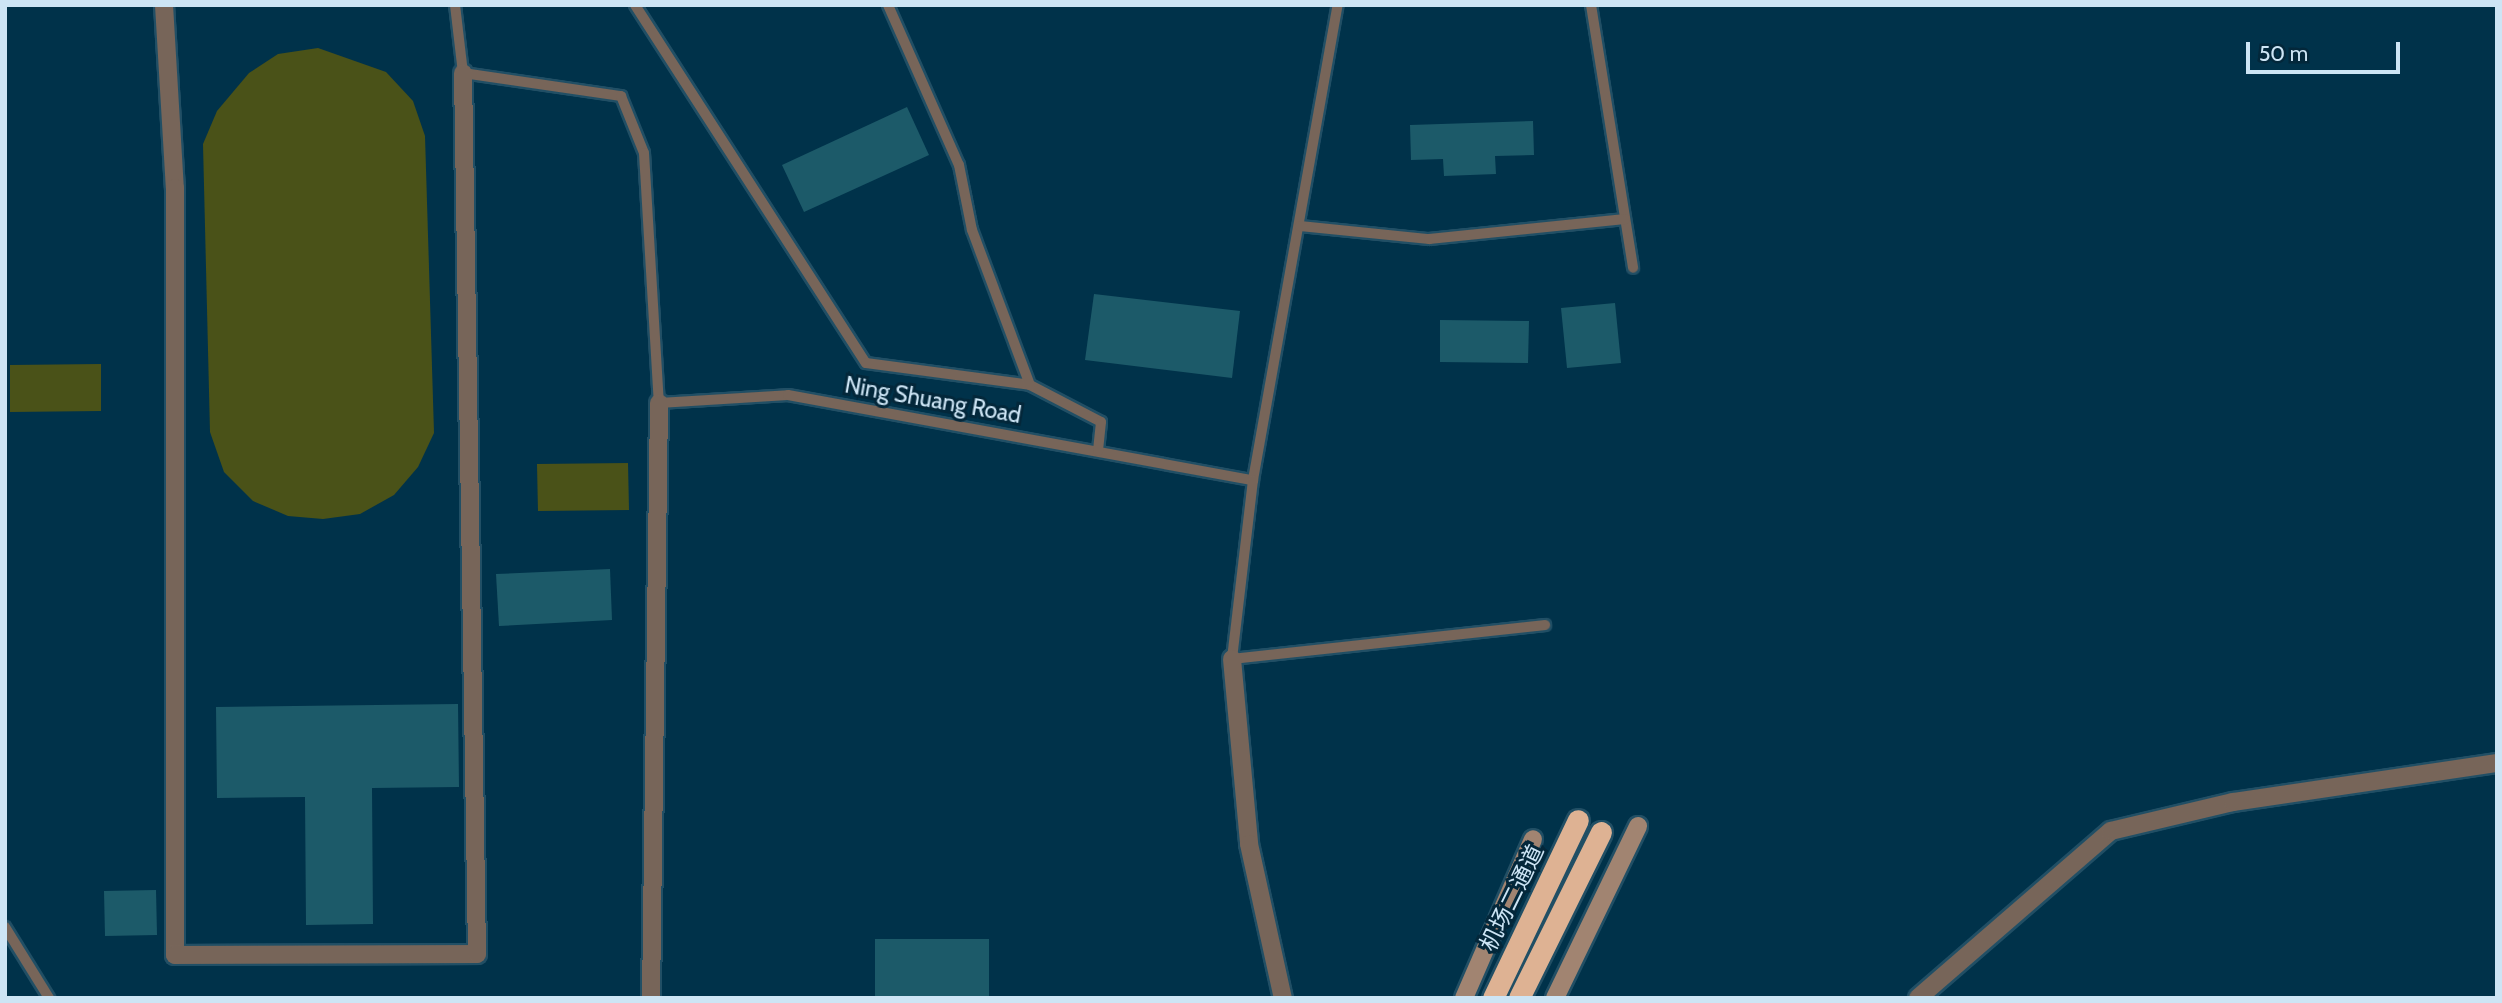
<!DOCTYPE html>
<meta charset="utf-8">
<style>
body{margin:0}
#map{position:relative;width:2502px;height:1003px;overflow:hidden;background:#00324a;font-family:Cabin,"Noto Sans SC",sans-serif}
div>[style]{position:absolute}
.green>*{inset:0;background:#4a5218}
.building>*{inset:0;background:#1c5a69}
.roads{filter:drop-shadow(2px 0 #214f65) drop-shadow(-2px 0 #214f65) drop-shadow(0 2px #214f65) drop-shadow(0 -2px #214f65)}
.lane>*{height:10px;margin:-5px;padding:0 5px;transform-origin:5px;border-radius:5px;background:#776559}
.street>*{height:18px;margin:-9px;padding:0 9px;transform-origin:9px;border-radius:9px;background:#776559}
.secondary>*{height:18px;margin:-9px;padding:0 9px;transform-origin:9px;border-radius:9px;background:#a18471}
.highway>*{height:21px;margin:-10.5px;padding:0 10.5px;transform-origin:10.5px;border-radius:10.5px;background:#deb293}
span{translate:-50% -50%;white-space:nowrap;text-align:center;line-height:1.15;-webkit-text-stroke:6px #03273a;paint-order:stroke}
.street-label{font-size:23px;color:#cde5f5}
.frame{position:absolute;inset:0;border:7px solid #cde5f5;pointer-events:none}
.scale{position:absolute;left:2246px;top:42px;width:154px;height:32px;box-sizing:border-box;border:4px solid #cde5f5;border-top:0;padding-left:9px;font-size:21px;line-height:24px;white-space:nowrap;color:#cde5f5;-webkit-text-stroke:5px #03273a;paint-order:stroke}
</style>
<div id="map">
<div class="green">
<div style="clip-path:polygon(318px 48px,386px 72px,413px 101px,425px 136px,434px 433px,418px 467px,394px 495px,360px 514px,323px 519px,288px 516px,253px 501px,224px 472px,210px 432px,203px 144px,217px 111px,249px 73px,278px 54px)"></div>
<div style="clip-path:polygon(101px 364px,101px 411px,10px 412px,10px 365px)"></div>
<div style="clip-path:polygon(628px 463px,629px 510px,538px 511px,537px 464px)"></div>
</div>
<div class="building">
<div style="clip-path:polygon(907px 107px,929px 155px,804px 212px,782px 165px)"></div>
<div style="clip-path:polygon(1533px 121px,1534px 155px,1495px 156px,1496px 174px,1444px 176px,1443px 159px,1411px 160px,1410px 125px)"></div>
<div style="clip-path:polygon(1094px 294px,1240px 311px,1232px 378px,1085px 360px)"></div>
<div style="clip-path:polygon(1615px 303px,1621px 363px,1567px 368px,1561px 308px)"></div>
<div style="clip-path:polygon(1440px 320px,1529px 321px,1528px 363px,1440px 362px)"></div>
<div style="clip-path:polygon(610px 569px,612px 620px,499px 626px,496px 574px)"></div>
<div style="clip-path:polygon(458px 704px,459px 787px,372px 788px,373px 924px,306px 925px,305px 797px,217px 798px,216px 707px)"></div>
<div style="clip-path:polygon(156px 890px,157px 935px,105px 936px,104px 891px)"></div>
<div style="clip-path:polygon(875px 939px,989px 939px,989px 998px,875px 998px)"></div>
</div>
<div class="roads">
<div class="lane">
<div style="left:455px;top:5px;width:68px;rotate:83.3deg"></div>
<div style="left:463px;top:73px;width:160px;rotate:8.3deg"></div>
<div style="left:621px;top:96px;width:61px;rotate:68deg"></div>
<div style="left:644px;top:153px;width:250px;rotate:86.6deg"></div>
<div style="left:659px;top:403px;width:129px;rotate:-3.5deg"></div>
<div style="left:788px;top:395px;width:473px;rotate:10.4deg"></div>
<div style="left:1253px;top:480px;width:483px;rotate:-79.9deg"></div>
<div style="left:635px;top:5px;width:426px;rotate:57.2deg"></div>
<div style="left:866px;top:363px;width:165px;rotate:7.6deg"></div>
<div style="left:1030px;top:385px;width:80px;rotate:27.5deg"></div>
<div style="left:1101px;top:422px;width:29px;rotate:96deg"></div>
<div style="left:888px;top:5px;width:175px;rotate:66.1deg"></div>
<div style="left:959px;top:165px;width:66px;rotate:78.7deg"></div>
<div style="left:972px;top:230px;width:165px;rotate:69.5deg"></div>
<div style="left:1591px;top:5px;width:266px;rotate:80.9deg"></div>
<div style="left:1300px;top:226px;width:130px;rotate:5.8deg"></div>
<div style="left:1429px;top:239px;width:197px;rotate:-5.8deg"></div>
<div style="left:1253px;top:480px;width:180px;rotate:96.7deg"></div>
<div style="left:1232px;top:659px;width:315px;rotate:-6.2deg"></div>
<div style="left:5px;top:927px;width:84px;rotate:58.2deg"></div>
</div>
<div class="street">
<div style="left:164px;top:5px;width:183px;rotate:86.6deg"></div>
<div style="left:175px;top:188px;width:767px;rotate:90deg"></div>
<div style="left:175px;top:955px;width:302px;rotate:-0.2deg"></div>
<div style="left:477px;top:954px;width:881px;rotate:-90.91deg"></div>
<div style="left:1232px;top:659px;width:186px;rotate:84.7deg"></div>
<div style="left:1249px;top:844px;width:158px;rotate:77.6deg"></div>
<div style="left:651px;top:998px;width:595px;rotate:-89.23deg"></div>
<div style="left:1918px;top:998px;width:255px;rotate:-40.9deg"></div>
<div style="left:2111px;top:831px;width:125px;rotate:-13.4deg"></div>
<div style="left:2233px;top:802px;width:267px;rotate:-8.4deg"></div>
</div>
<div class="secondary">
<div style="left:1464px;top:998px;width:173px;rotate:-66.5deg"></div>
<div style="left:1555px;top:998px;width:191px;rotate:-64.2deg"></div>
</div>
<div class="highway">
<div style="left:1493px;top:998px;width:197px;rotate:-64.5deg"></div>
<div style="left:1519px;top:998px;width:185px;rotate:-63.7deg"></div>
</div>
</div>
<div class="street-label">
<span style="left:933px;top:400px;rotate:10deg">Ning Shuang Road</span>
<span style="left:1512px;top:898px;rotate:-64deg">机场二通道</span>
</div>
<div class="frame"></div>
<div class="scale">50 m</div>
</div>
